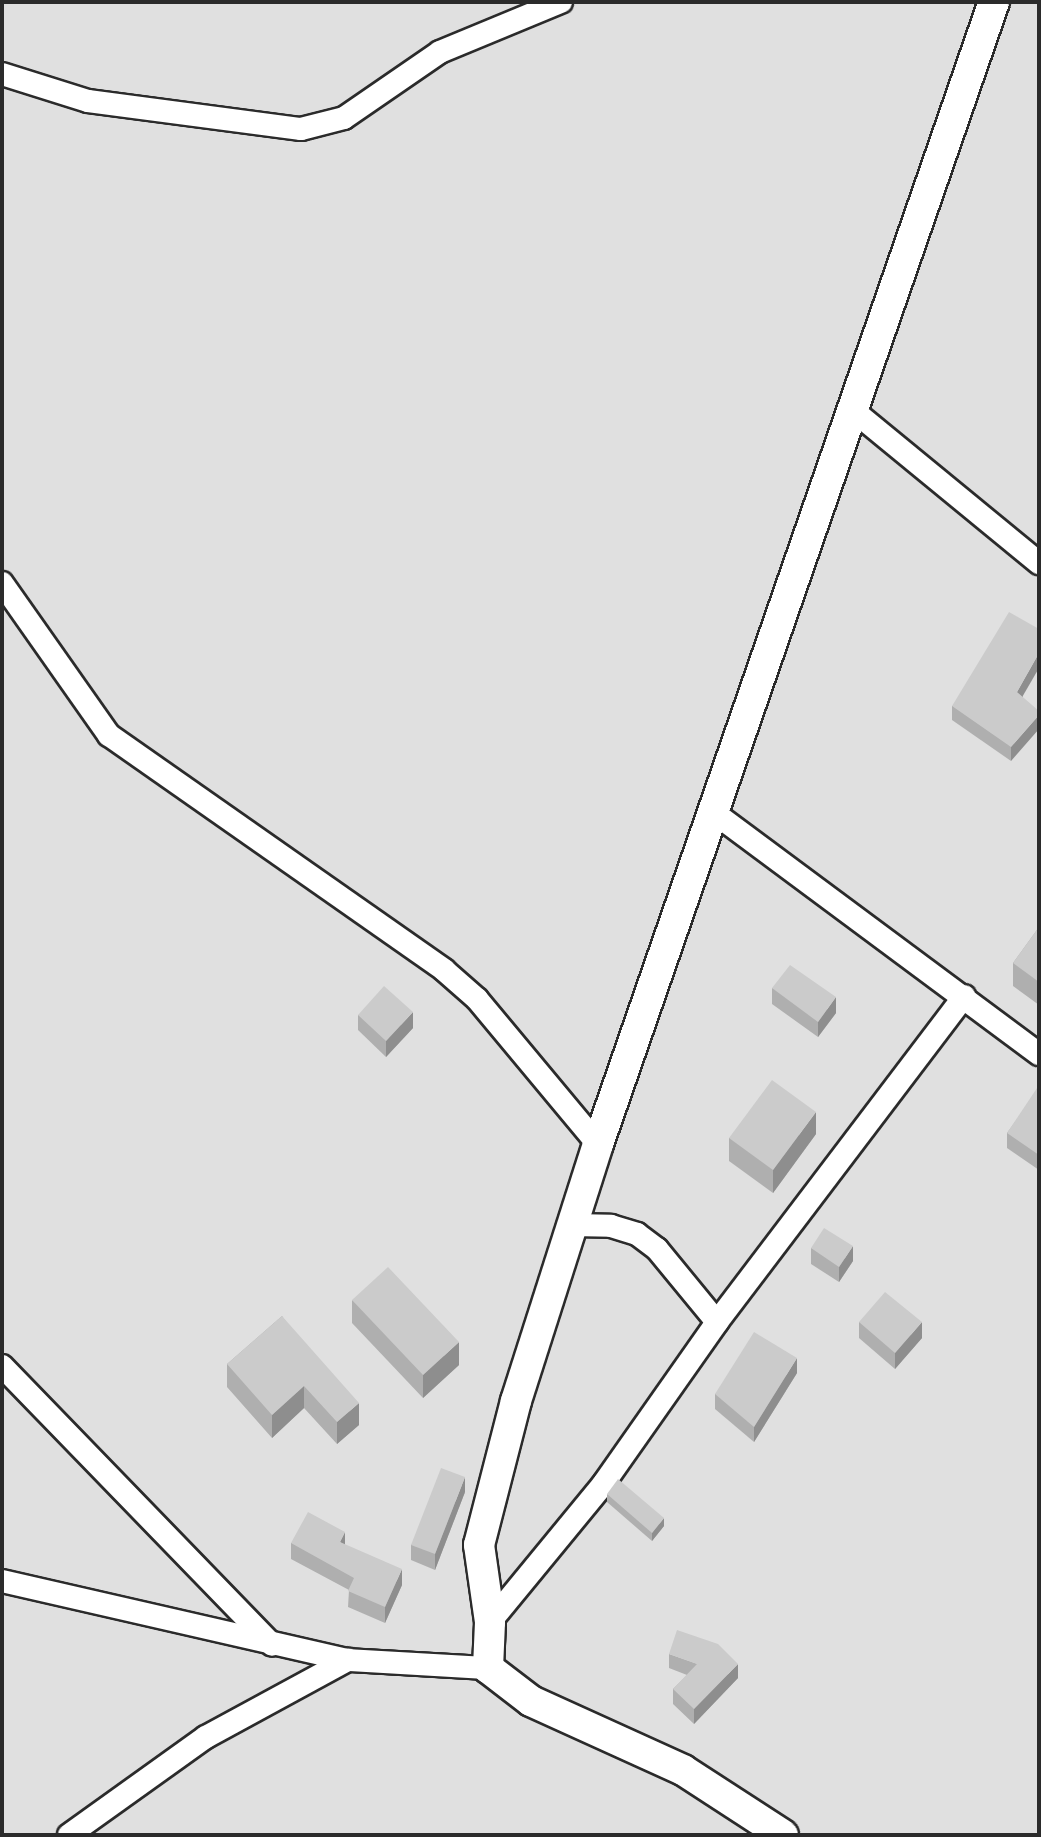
<!DOCTYPE html>
<style>
body{margin:0}
#map{position:relative;width:1041px;height:1837px;overflow:hidden;background:#fff;font-family:Delius,sans-serif}
div>[style]{position:absolute}
.green>*{inset:0;background:#e0e0e0}
.roads{filter:drop-shadow(2px 0 #2b2b2b) drop-shadow(-2px 0 #2b2b2b) drop-shadow(0 2px #2b2b2b) drop-shadow(0 -2px #2b2b2b)}
.street>*{height:22px;margin:-11px;padding:0 11px;transform-origin:11px;border-radius:11px;background:#fff}
.secondary>*{height:30px;margin:-15px;padding:0 15px;transform-origin:15px;border-radius:15px;background:#fff}
.wall>*{inset:0;background:#afafaf}
.shaded-wall>*{inset:0;background:#8e8e8e}
.building>*{inset:0;background:#cbcbcb}
span{translate:-50% -50%;white-space:nowrap;text-align:center;line-height:1.15;-webkit-text-stroke:8px #fff;paint-order:stroke}
.frame{position:absolute;inset:0;border:4px solid #2b2b2b;pointer-events:none}
</style>
<div id="map">
<div class="green">
<div style="clip-path:polygon(2px 2px,1039px 2px,1039px 1835px,2px 1835px)"></div>
</div>
<div class="roads">
<div class="street">
<div style="left:2px;top:74px;width:90px;rotate:17.4deg"></div>
<div style="left:88px;top:101px;width:215px;rotate:7.5deg"></div>
<div style="left:301px;top:129px;width:44px;rotate:-14.3deg"></div>
<div style="left:344px;top:118px;width:116px;rotate:-34.5deg"></div>
<div style="left:440px;top:52px;width:131px;rotate:-22.5deg"></div>
<div style="left:855px;top:412px;width:238px;rotate:39.4deg"></div>
<div style="left:2px;top:583px;width:186px;rotate:54.9deg"></div>
<div style="left:109px;top:735px;width:409px;rotate:35deg"></div>
<div style="left:444px;top:970px;width:44px;rotate:41.3deg"></div>
<div style="left:477px;top:999px;width:189px;rotate:50.2deg"></div>
<div style="left:713px;top:812px;width:406px;rotate:36.6deg"></div>
<div style="left:572px;top:1225px;width:39px;rotate:1deg"></div>
<div style="left:611px;top:1226px;width:27px;rotate:17deg"></div>
<div style="left:637px;top:1234px;width:25px;rotate:37deg"></div>
<div style="left:657px;top:1249px;width:94px;rotate:50.6deg"></div>
<div style="left:2px;top:1366px;width:388px;rotate:45.9deg"></div>
<div style="left:2px;top:1581px;width:355px;rotate:12.9deg"></div>
<div style="left:348px;top:1660px;width:140px;rotate:3.3deg"></div>
<div style="left:490px;top:1622px;width:180px;rotate:-50.6deg"></div>
<div style="left:604px;top:1483px;width:197px;rotate:-54.9deg"></div>
<div style="left:717px;top:1322px;width:409px;rotate:-52.8deg"></div>
<div style="left:69px;top:1835px;width:168px;rotate:-35.6deg"></div>
<div style="left:206px;top:1737px;width:162px;rotate:-28.5deg"></div>
</div>
<div class="secondary">
<div style="left:783px;top:1835px;width:119px;rotate:-147deg"></div>
<div style="left:683px;top:1770px;width:167px;rotate:-155.6deg"></div>
<div style="left:531px;top:1701px;width:54px;rotate:-142.5deg"></div>
<div style="left:488px;top:1668px;width:46px;rotate:-87.5deg"></div>
<div style="left:490px;top:1622px;width:78px;rotate:-98.1deg"></div>
<div style="left:479px;top:1545px;width:149px;rotate:-75.6deg"></div>
<div style="left:516px;top:1401px;width:270px;rotate:-72.3deg"></div>
<div style="left:598px;top:1144px;width:1209px;rotate:-70.88deg"></div>
</div>
</div>
<div class="wall">
<div style="clip-path:polygon(1023px 696px,1011px 761px,952px 720px,952px 706px)"></div>
<div style="clip-path:polygon(1039px 927px,1039px 1005px,1013px 986px,1013px 963px)"></div>
<div style="clip-path:polygon(772px 988px,836px 1013px,818px 1037px,772px 1004px)"></div>
<div style="clip-path:polygon(358px 1015px,413px 1028px,386px 1057px,358px 1030px)"></div>
<div style="clip-path:polygon(1039px 1089px,1039px 1170px,1007px 1148px,1007px 1133px)"></div>
<div style="clip-path:polygon(816px 1134px,773px 1193px,729px 1161px,729px 1138px)"></div>
<div style="clip-path:polygon(811px 1248px,853px 1261px,839px 1282px,811px 1264px)"></div>
<div style="clip-path:polygon(352px 1300px,459px 1365px,423px 1398px,352px 1323px)"></div>
<div style="clip-path:polygon(282px 1316px,359px 1425px,337px 1444px,304px 1408px,272px 1438px,227px 1387px,227px 1364px)"></div>
<div style="clip-path:polygon(859px 1322px,922px 1338px,895px 1369px,859px 1338px)"></div>
<div style="clip-path:polygon(797px 1373px,754px 1442px,715px 1409px,715px 1394px)"></div>
<div style="clip-path:polygon(465px 1492px,435px 1570px,411px 1560px,411px 1545px)"></div>
<div style="clip-path:polygon(607px 1494px,664px 1526px,652px 1541px,607px 1502px)"></div>
<div style="clip-path:polygon(291px 1543px,345px 1545px,402px 1585px,385px 1623px,348px 1607px,349px 1590px,291px 1559px)"></div>
<div style="clip-path:polygon(669px 1654px,738px 1678px,694px 1724px,673px 1704px,673px 1689px,687px 1675px,669px 1668px)"></div>
</div>
<div class="shaded-wall">
<div style="clip-path:polygon(1039px 653px,1039px 668px,1017px 706px,1017px 692px)"></div>
<div style="clip-path:polygon(1039px 715px,1039px 729px,1011px 761px,1011px 747px)"></div>
<div style="clip-path:polygon(836px 997px,836px 1013px,818px 1037px,818px 1022px)"></div>
<div style="clip-path:polygon(413px 1012px,413px 1028px,386px 1057px,386px 1041px)"></div>
<div style="clip-path:polygon(816px 1112px,816px 1134px,773px 1193px,773px 1170px)"></div>
<div style="clip-path:polygon(853px 1246px,853px 1261px,839px 1282px,839px 1267px)"></div>
<div style="clip-path:polygon(922px 1322px,922px 1338px,895px 1369px,895px 1353px)"></div>
<div style="clip-path:polygon(459px 1342px,459px 1365px,423px 1398px,423px 1375px)"></div>
<div style="clip-path:polygon(797px 1358px,797px 1373px,754px 1442px,754px 1427px)"></div>
<div style="clip-path:polygon(304px 1386px,304px 1408px,272px 1438px,272px 1415px)"></div>
<div style="clip-path:polygon(359px 1403px,359px 1425px,337px 1444px,337px 1422px)"></div>
<div style="clip-path:polygon(465px 1477px,465px 1492px,435px 1570px,435px 1554px)"></div>
<div style="clip-path:polygon(664px 1518px,664px 1526px,652px 1541px,652px 1533px)"></div>
<div style="clip-path:polygon(345px 1532px,345px 1547px,340px 1542px)"></div>
<div style="clip-path:polygon(402px 1569px,402px 1585px,385px 1623px,385px 1607px)"></div>
<div style="clip-path:polygon(738px 1664px,738px 1678px,694px 1724px,694px 1709px)"></div>
</div>
<div class="building">
<div style="clip-path:polygon(1009px 612px,1039px 629px,1039px 653px,1017px 692px,1039px 711px,1039px 715px,1011px 747px,952px 706px)"></div>
<div style="clip-path:polygon(1039px 927px,1039px 982px,1013px 963px)"></div>
<div style="clip-path:polygon(790px 965px,836px 997px,818px 1022px,772px 988px)"></div>
<div style="clip-path:polygon(384px 986px,413px 1012px,386px 1041px,358px 1015px)"></div>
<div style="clip-path:polygon(772px 1080px,816px 1112px,773px 1170px,729px 1138px)"></div>
<div style="clip-path:polygon(1037px 1088px,1039px 1089px,1039px 1155px,1007px 1133px)"></div>
<div style="clip-path:polygon(824px 1228px,853px 1246px,839px 1267px,811px 1248px)"></div>
<div style="clip-path:polygon(388px 1267px,459px 1342px,423px 1375px,352px 1300px)"></div>
<div style="clip-path:polygon(885px 1292px,922px 1322px,895px 1353px,859px 1322px)"></div>
<div style="clip-path:polygon(282px 1316px,359px 1403px,337px 1422px,304px 1386px,272px 1415px,227px 1364px)"></div>
<div style="clip-path:polygon(754px 1332px,797px 1358px,754px 1427px,715px 1394px)"></div>
<div style="clip-path:polygon(441px 1468px,465px 1477px,435px 1554px,411px 1545px)"></div>
<div style="clip-path:polygon(618px 1479px,664px 1518px,652px 1533px,607px 1494px)"></div>
<div style="clip-path:polygon(308px 1512px,345px 1532px,340px 1542px,402px 1569px,385px 1607px,348px 1591px,354px 1578px,291px 1543px)"></div>
<div style="clip-path:polygon(677px 1630px,718px 1644px,738px 1664px,694px 1709px,673px 1689px,697px 1664px,669px 1654px)"></div>
</div>
<div class="frame"></div>
</div>
